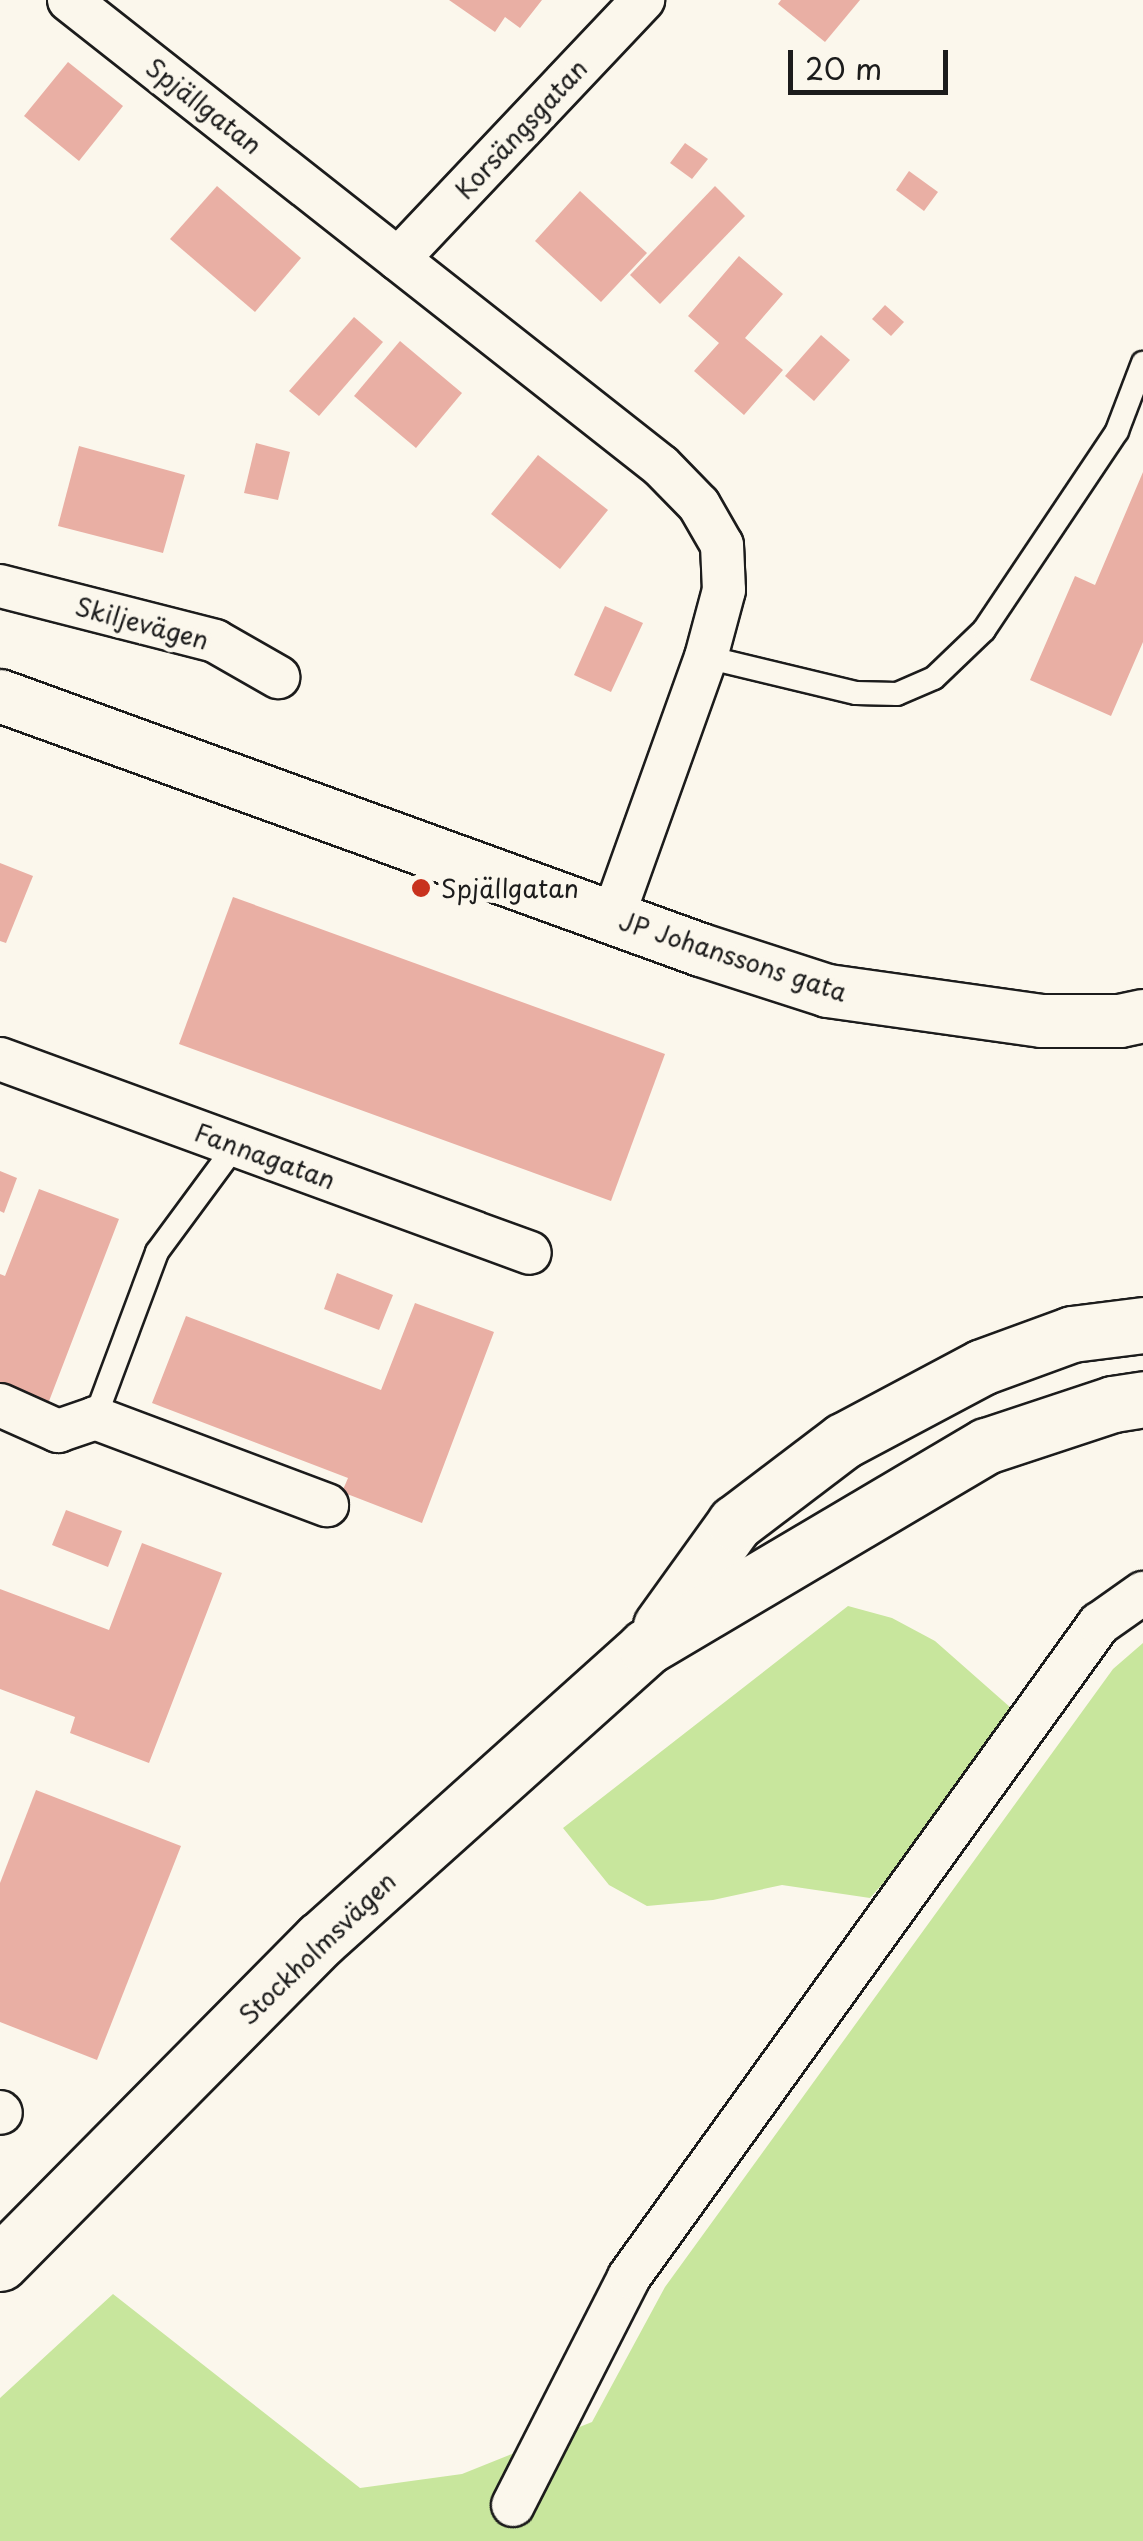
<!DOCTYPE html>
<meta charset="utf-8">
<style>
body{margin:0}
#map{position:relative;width:1143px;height:2541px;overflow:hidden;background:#fbf7ec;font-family:"Playpen Sans",sans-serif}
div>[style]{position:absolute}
.green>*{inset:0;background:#c8e69d}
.building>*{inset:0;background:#e9afa4}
.roads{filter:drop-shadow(2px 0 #1c1c1c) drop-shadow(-2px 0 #1c1c1c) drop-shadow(0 2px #1c1c1c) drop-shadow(0 -2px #1c1c1c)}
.service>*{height:22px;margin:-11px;padding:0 11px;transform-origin:11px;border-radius:11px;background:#fbf7ec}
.minor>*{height:42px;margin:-21px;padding:0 21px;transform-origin:21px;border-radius:21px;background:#fbf7ec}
.tertiary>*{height:52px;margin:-26px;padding:0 26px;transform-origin:26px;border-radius:26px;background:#fbf7ec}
.secondary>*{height:55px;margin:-27.5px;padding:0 27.5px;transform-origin:27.5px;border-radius:27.5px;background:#fbf7ec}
.dots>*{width:28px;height:28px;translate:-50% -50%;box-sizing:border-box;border:5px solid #fbf7ec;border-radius:50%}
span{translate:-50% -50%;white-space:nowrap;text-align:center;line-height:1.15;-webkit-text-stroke:9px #fbf7ec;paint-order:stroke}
.street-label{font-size:25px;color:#1c1c1c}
.poi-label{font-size:25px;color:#1c1c1c}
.left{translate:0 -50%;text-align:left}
.scale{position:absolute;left:788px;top:50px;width:160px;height:45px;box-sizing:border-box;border:5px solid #1c1c1c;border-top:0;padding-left:12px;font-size:30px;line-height:35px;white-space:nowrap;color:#1c1c1c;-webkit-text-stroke:8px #fbf7ec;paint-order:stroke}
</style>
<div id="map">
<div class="green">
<div style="clip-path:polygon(848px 1606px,892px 1618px,935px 1641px,1011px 1708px,912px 1851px,870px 1898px,782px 1885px,713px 1900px,647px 1906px,609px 1885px,563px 1828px)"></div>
<div style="clip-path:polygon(1143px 1643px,1143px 2541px,0 2541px,0 2398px,113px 2294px,360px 2488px,462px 2474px,592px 2422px,665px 2287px,1113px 1669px)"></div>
</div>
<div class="building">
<div style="clip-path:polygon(449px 0,542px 0,520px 28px,505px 17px,495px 32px)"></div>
<div style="clip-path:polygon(781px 0,860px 0,825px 42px,778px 4px)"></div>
<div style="clip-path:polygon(68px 62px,123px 106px,79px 161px,24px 116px)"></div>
<div style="clip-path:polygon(685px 143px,708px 159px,692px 179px,670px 163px)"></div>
<div style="clip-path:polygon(909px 171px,938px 192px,924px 211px,896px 190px)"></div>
<div style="clip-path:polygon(217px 186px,301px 258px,255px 312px,170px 239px)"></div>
<div style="clip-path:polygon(715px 186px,745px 216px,660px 304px,630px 275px)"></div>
<div style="clip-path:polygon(580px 191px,647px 253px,601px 302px,535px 241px)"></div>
<div style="clip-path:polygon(739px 256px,783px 294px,745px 338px,783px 370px,744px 415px,694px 371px,719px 343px,688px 316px)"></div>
<div style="clip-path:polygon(885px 305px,904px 322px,891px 336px,872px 319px)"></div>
<div style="clip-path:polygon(354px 317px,383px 342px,319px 416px,289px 391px)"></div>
<div style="clip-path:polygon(821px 335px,850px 360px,814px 401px,785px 376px)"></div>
<div style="clip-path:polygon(400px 341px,462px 393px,416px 448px,354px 396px)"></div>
<div style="clip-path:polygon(256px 443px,290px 452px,278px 500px,244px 493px)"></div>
<div style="clip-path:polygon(79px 446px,185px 475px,163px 553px,58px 526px)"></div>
<div style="clip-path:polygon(538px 455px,608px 510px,560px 569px,491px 514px)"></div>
<div style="clip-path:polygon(1143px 472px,1143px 642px,1111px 716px,1030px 680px,1075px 576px,1095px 585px)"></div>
<div style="clip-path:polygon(605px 606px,643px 623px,611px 692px,574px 675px)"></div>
<div style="clip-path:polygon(0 863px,33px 876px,6px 943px,0 941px)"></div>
<div style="clip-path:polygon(233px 897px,665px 1054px,611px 1201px,179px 1044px)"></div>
<div style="clip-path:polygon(0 1171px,17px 1178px,4px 1213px,0 1211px)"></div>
<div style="clip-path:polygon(39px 1189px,119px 1219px,46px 1409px,0 1391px,0 1274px,5px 1276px)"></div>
<div style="clip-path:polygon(337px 1273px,393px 1295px,379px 1330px,324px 1309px)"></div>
<div style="clip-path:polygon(415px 1303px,494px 1332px,422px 1523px,342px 1492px,348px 1478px,152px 1403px,186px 1316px,381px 1390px)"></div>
<div style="clip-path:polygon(66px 1510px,122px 1531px,108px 1567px,52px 1545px)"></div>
<div style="clip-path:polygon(142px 1543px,222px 1573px,149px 1763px,70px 1733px,75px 1717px,0 1689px,0 1589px,109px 1630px)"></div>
<div style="clip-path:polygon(36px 1790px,181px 1846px,97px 2060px,0 2022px,0 1883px)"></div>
</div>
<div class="roads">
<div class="service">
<div style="left:706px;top:657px;width:154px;rotate:13.5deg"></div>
<div style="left:856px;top:693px;width:41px;rotate:1.4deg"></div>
<div style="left:897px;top:694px;width:40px;rotate:-23.4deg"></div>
<div style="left:934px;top:678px;width:69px;rotate:-43.8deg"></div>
<div style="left:984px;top:630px;width:239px;rotate:-56.2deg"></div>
<div style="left:1117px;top:431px;width:73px;rotate:-69.1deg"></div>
<div style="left:95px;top:1418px;width:177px;rotate:-69.5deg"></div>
<div style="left:157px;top:1252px;width:133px;rotate:-53.6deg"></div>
</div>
<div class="minor">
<div style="left:69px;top:0;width:753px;rotate:38.21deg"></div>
<div style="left:661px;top:466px;width:54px;rotate:45.7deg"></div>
<div style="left:699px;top:505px;width:46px;rotate:60.1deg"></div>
<div style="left:722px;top:545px;width:45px;rotate:87.5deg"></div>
<div style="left:724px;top:590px;width:69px;rotate:105deg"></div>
<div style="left:706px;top:657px;width:276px;rotate:109.7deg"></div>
<div style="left:398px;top:259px;width:357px;rotate:-46.6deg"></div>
<div style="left:0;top:586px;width:222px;rotate:14.3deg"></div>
<div style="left:215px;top:641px;width:73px;rotate:29.7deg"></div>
<div style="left:0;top:1059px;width:564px;rotate:20.1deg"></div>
<div style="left:0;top:1405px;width:64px;rotate:24.1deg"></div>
<div style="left:58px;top:1431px;width:39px;rotate:-19deg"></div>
<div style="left:95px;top:1418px;width:248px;rotate:20.6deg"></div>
<div style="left:0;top:2112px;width:1px;rotate:45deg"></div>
<div style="left:513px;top:2505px;width:256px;rotate:-63deg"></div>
<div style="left:629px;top:2277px;width:805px;rotate:-54.26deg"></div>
<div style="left:1099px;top:1624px;width:54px;rotate:-35.2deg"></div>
</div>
<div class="tertiary">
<div style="left:0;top:696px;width:746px;rotate:19.92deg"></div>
<div style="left:701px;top:950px;width:133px;rotate:17.9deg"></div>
<div style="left:828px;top:991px;width:216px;rotate:8deg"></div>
<div style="left:1042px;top:1021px;width:78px"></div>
<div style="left:1120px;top:1021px;width:24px;rotate:-12deg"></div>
</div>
<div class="secondary">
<div style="left:661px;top:1626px;width:127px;rotate:-54.3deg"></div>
<div style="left:735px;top:1523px;width:136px;rotate:-37.2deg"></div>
<div style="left:843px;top:1441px;width:157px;rotate:-28deg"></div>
<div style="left:982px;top:1367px;width:96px;rotate:-20.1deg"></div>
<div style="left:1072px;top:1334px;width:72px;rotate:-7.2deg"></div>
<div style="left:0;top:2263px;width:456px;rotate:-45.3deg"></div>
<div style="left:321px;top:1939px;width:437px;rotate:-41.9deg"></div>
<div style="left:646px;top:1647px;width:395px;rotate:-30.6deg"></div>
<div style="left:986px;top:1446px;width:134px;rotate:-18.3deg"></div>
<div style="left:1113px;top:1404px;width:30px;rotate:-9deg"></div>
</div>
</div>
<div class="dots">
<div style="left:421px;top:888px;background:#c8321e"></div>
</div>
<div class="street-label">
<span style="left:204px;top:106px;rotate:38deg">Spjällgatan</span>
<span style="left:521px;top:129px;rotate:-47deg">Korsängsgatan</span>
<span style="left:142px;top:623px;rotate:15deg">Skiljevägen</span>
<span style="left:733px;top:956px;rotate:18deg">JP Johanssons gata</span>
<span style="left:265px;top:1156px;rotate:20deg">Fannagatan</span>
<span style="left:317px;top:1948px;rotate:-44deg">Stockholmsvägen</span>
</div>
<div class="poi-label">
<span class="left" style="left:441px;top:888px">Spjällgatan</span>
</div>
<div class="scale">20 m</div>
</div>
